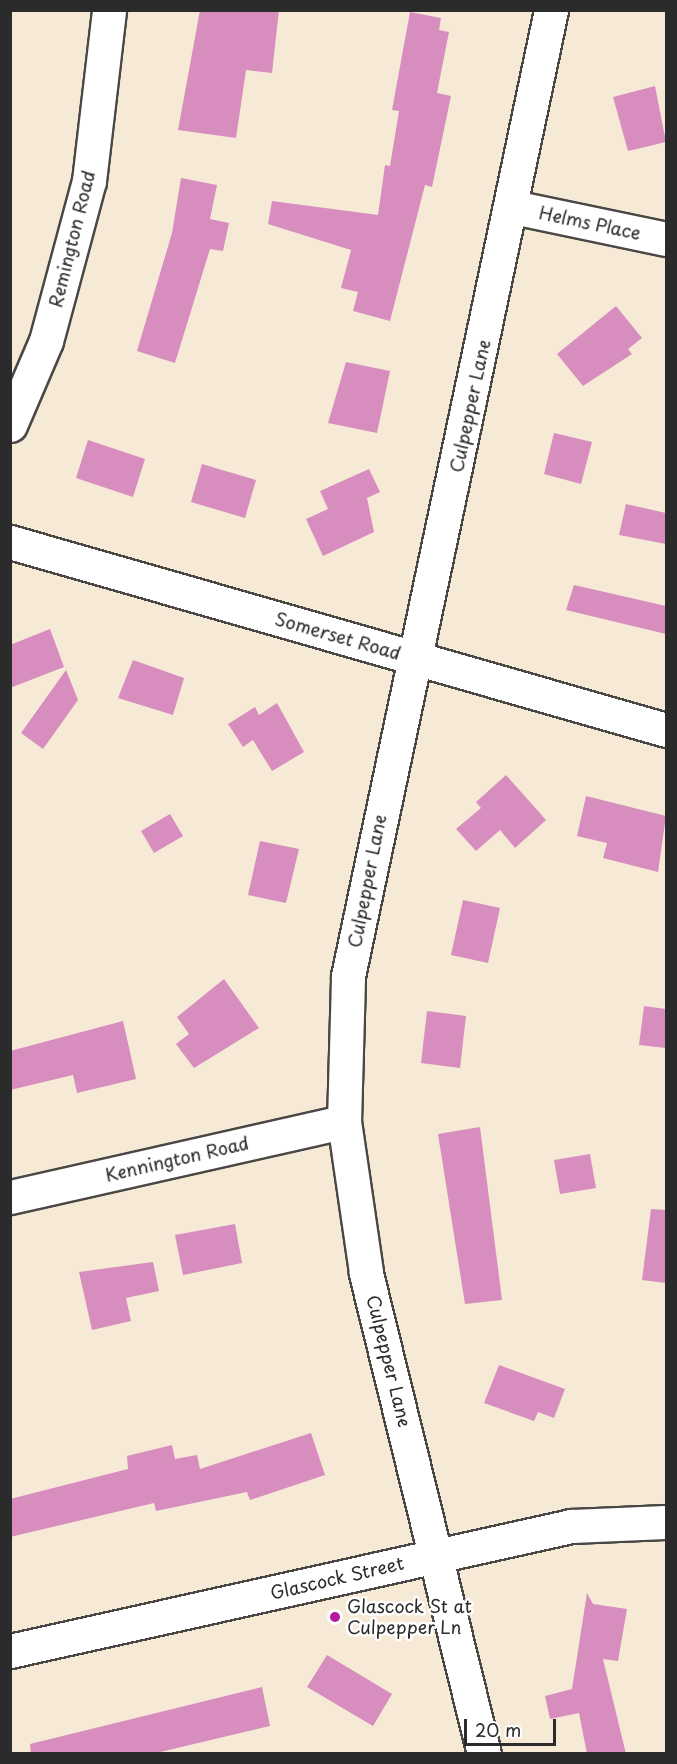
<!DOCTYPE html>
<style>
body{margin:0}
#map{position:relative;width:677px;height:1764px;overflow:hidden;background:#f6ead6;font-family:"Playpen Sans",sans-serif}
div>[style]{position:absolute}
.building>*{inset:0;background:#d78dbe}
.roads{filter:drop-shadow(2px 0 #494845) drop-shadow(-2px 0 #494845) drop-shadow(0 2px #494845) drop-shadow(0 -2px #494845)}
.minor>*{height:33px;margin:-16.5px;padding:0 16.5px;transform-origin:16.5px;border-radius:16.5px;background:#fff}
.dots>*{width:16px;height:16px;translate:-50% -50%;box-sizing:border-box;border:3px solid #fff;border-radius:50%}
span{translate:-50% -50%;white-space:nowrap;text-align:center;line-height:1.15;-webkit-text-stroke:5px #fff;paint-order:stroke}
.street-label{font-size:18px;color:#2b2b2b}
.poi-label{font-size:18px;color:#2b2b2b}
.left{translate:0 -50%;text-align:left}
.frame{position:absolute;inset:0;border:12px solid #2b2b2b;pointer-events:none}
.scale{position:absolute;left:464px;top:1719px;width:92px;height:27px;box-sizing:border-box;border:3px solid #2b2b2b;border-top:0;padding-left:8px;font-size:18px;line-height:21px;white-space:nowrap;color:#2b2b2b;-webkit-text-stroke:4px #fff;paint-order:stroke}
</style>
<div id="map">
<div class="building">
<div style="clip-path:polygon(200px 10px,279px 10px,272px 73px,246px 70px,236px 138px,178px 130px)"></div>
<div style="clip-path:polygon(410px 12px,441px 18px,439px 30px,449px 32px,437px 93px,451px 96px,432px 187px,425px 185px,390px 321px,353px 311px,358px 292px,341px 288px,351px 250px,268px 224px,272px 201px,378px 215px,385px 165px,390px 166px,399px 111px,392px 110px)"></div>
<div style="clip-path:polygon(655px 86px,666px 142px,628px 151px,613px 97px)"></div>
<div style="clip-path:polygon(181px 178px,217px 185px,210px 219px,229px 223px,223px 251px,210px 249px,175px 363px,137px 351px,172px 233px)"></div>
<div style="clip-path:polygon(616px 306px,642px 338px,628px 349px,632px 354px,583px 386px,557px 354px)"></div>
<div style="clip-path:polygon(346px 362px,390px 371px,377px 433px,328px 423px)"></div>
<div style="clip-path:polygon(554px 433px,592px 442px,581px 484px,544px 474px)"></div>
<div style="clip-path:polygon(88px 440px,145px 459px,133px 497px,76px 478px)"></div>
<div style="clip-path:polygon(202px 464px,256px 480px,245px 518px,191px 502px)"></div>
<div style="clip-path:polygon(369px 469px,380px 492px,367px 498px,374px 532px,323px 556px,306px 519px,328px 509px,320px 491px)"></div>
<div style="clip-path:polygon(626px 504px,666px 513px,666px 544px,619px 535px)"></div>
<div style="clip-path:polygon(574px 585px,666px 606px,666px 634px,566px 610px)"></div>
<div style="clip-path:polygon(50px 629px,64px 667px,10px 688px,10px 645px)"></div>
<div style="clip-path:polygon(133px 660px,184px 678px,173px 715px,118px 698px)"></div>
<div style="clip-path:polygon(66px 670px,78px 700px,43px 749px,21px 733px)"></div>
<div style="clip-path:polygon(277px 703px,304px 752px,272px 771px,253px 740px,243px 747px,228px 724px,255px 707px,259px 715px)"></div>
<div style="clip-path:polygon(506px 775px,546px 820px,515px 848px,500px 830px,476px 851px,456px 829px,481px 808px,476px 802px)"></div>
<div style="clip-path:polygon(586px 796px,666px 816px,658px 872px,603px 858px,607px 843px,577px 836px)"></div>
<div style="clip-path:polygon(170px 814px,183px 836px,154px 853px,141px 831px)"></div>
<div style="clip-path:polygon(260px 841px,299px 849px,286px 903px,248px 895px)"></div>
<div style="clip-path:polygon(463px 900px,500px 908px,488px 963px,451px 955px)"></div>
<div style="clip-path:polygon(224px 979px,259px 1028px,194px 1068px,176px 1044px,189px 1034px,177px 1017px)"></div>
<div style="clip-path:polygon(644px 1006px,666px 1009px,666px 1048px,639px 1045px)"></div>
<div style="clip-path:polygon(427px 1011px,466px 1016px,460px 1068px,421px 1063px)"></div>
<div style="clip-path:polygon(123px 1021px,136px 1079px,77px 1093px,73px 1075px,10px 1090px,10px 1051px)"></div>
<div style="clip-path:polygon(480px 1127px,502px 1300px,465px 1304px,438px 1134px)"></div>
<div style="clip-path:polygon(590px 1154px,596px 1188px,560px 1194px,554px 1160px)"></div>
<div style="clip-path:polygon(651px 1209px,666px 1210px,666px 1283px,642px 1280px)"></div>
<div style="clip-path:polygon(235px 1224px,242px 1263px,183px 1275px,175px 1235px)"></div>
<div style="clip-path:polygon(153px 1262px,159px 1291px,126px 1298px,131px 1321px,92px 1330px,79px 1272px)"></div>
<div style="clip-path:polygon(499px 1365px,565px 1389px,554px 1418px,538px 1412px,534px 1421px,484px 1403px)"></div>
<div style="clip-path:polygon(311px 1433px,325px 1475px,250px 1500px,247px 1492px,156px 1511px,154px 1503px,10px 1537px,10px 1499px,128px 1469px,127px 1456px,172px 1445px,175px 1459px,197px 1455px,200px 1469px)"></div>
<div style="clip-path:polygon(587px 1593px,593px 1604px,627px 1609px,618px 1661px,603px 1659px,626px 1754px,587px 1754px,579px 1713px,550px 1719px,545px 1696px,572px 1689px)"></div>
<div style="clip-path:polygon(327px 1655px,392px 1694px,373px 1726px,307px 1687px)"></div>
<div style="clip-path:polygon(262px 1687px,270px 1726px,152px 1754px,31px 1754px,30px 1744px)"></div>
</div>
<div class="roads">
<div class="minor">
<div style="left:513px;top:207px;width:156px;rotate:11.8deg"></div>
<div style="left:10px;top:425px;width:91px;rotate:-66.8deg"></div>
<div style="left:46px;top:341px;width:166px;rotate:-75deg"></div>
<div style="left:89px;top:181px;width:172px;rotate:-83.3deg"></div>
<div style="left:10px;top:542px;width:682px;rotate:15.99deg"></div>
<div style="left:10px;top:1197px;width:342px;rotate:-12.7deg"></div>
<div style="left:10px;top:1651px;width:575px;rotate:-12.56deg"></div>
<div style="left:571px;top:1526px;width:95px;rotate:-2.4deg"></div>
<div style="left:484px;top:1754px;width:496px;rotate:-103.8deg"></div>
<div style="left:366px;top:1272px;width:152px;rotate:-98.3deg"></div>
<div style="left:344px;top:1122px;width:146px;rotate:-88.4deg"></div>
<div style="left:348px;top:976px;width:987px;rotate:-78.13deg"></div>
</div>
</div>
<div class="dots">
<div style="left:335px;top:1617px;background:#b5179e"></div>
</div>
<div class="street-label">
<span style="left:590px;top:223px;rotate:12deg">Helms Place</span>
<span style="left:72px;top:239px;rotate:-76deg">Remington Road</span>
<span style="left:470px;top:406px;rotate:-78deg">Culpepper Lane</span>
<span style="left:338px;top:636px;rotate:16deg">Somerset Road</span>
<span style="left:367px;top:881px;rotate:-79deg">Culpepper Lane</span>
<span style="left:177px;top:1159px;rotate:-13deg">Kennington Road</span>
<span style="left:389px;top:1361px;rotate:76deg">Culpepper Lane</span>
<span style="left:337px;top:1578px;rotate:-13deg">Glascock Street</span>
</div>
<div class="poi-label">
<span class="left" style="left:347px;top:1617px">Glascock St at<br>Culpepper Ln</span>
</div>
<div class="frame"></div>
<div class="scale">20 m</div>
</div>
